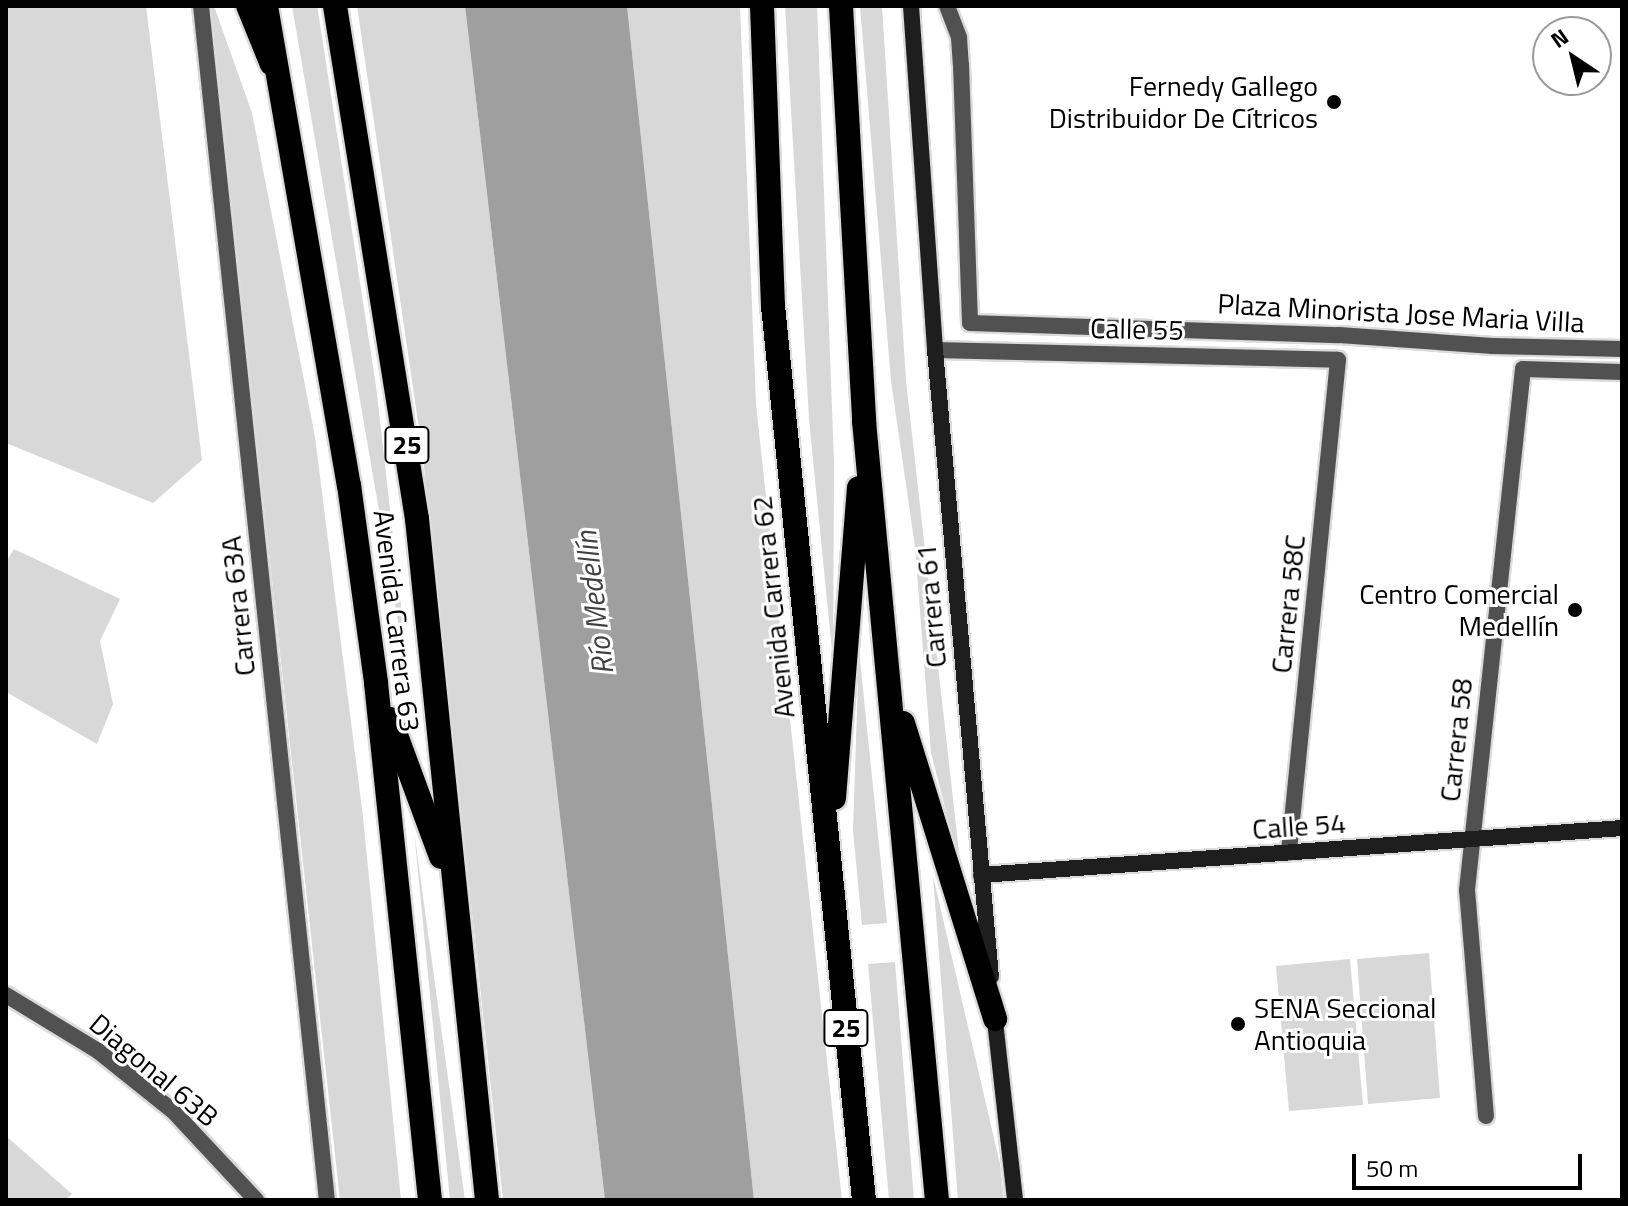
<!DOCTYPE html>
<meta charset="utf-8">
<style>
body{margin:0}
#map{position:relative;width:1628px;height:1206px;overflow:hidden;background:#fff;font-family:"Titillium Web",sans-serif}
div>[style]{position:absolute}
.green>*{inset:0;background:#d8d8d8}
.water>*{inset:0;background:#9f9f9f}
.roads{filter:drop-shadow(2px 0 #dbdbdb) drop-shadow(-2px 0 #dbdbdb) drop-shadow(0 2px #dbdbdb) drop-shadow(0 -2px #dbdbdb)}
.street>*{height:16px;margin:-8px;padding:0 8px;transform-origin:8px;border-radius:8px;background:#515151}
.secondary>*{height:16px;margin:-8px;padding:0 8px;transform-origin:8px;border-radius:8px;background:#1e1e1e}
.primary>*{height:20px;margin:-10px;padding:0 10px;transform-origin:10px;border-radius:10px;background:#000}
.highway>*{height:24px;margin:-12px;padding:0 12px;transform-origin:12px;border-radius:12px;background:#000}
.dots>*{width:22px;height:22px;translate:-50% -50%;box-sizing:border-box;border:4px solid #fff;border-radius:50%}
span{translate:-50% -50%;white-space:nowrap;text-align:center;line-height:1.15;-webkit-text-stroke:6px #fff;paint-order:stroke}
.shield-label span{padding:2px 6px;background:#fff;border:2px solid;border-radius:6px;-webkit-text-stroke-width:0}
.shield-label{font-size:26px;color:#000;font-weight:700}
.poi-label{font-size:28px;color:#000}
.right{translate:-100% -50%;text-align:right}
.left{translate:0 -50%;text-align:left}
.street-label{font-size:28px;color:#000}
.water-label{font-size:30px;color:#404040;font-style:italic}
.frame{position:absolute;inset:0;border:8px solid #000;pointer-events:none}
.north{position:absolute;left:1532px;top:16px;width:80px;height:80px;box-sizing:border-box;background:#fff;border:2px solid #999;border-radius:50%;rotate:325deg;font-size:22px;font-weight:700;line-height:32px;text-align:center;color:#000}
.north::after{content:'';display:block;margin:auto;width:28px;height:36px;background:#000;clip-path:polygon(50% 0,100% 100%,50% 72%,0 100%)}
.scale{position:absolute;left:1352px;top:1154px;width:230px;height:36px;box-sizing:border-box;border:4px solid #000;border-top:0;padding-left:10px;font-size:24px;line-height:28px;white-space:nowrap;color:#000;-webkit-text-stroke:6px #fff;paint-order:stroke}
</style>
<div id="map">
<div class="green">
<div style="clip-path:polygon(6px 6px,146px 6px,202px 460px,153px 503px,6px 443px)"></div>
<div style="clip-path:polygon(209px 6px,214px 6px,252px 113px,315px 437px,363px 817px,401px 1200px,340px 1200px)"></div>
<div style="clip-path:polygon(292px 6px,317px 6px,318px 11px,376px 386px,412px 702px)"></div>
<div style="clip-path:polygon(357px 6px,465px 6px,605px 1200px,503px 1200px,422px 449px)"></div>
<div style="clip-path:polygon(627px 6px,740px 6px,756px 404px,842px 1200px,754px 1200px)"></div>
<div style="clip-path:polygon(785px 6px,817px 6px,834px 462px,833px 661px,809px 419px)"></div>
<div style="clip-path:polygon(860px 6px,882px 6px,906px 381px,961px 870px,931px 753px,915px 547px,891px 381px)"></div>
<div style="clip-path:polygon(14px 549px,120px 599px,100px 641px,113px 704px,97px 744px,6px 692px,6px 562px)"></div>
<div style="clip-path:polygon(859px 650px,887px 923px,862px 925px,853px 831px)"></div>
<div style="clip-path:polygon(414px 831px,456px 1136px,465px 1200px,450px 1200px)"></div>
<div style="clip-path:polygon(933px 876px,1000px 1164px,1004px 1200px,958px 1200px)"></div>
<div style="clip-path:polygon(1429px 953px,1440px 1098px,1368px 1104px,1357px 959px)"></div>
<div style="clip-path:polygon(1350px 959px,1363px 1105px,1289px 1111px,1276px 966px)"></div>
<div style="clip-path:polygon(895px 962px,914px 1200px,889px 1200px,868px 964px)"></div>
<div style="clip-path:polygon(6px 1136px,72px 1194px,65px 1200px,6px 1200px)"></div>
</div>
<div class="water">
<div style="clip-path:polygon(465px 6px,627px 6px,754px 1200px,605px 1200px)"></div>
</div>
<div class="roads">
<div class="street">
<div style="left:201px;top:6px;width:1201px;rotate:83.98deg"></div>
<div style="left:947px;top:6px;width:34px;rotate:69deg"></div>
<div style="left:959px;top:38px;width:27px;rotate:86deg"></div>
<div style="left:961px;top:65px;width:258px;rotate:88deg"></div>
<div style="left:970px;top:323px;width:369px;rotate:1.9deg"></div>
<div style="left:1339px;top:335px;width:154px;rotate:4.1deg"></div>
<div style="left:1493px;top:346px;width:129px;rotate:1.3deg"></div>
<div style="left:935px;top:350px;width:403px;rotate:1.4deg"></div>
<div style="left:1338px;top:360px;width:495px;rotate:95.7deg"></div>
<div style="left:6px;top:995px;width:108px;rotate:31.3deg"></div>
<div style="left:98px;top:1051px;width:96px;rotate:38.7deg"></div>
<div style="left:173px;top:1111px;width:122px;rotate:47deg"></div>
<div style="left:1486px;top:1116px;width:227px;rotate:-94.8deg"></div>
<div style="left:1467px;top:890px;width:524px;rotate:-83.87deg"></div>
<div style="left:1523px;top:369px;width:99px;rotate:1.7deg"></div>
</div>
<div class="secondary">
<div style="left:911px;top:6px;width:345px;rotate:86deg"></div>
<div style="left:935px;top:350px;width:629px;rotate:84.9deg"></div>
<div style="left:981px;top:875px;width:643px;rotate:-4.19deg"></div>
<div style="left:994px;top:1012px;width:189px;rotate:83.6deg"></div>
</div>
<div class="primary">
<div style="left:246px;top:6px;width:64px;rotate:67.9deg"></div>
</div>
<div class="highway">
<div style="left:266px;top:6px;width:486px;rotate:80.2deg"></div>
<div style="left:349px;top:485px;width:200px;rotate:82.2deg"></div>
<div style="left:376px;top:683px;width:520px;rotate:84.04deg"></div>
<div style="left:335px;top:6px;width:520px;rotate:80.92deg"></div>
<div style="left:417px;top:519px;width:685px;rotate:84.13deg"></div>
<div style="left:762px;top:6px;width:300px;rotate:87.9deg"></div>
<div style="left:773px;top:306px;width:899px;rotate:84.19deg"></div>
<div style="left:841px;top:6px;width:416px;rotate:86.8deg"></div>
<div style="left:864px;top:421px;width:782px;rotate:84.65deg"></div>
<div style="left:390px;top:719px;width:147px;rotate:69.7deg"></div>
<div style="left:903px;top:723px;width:310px;rotate:72.7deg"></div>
<div style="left:834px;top:798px;width:311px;rotate:-85.4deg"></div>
</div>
</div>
<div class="dots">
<div style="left:1334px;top:102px;background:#000"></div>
<div style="left:1575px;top:610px;background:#000"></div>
<div style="left:1238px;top:1024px;background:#000"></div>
</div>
<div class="shield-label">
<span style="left:407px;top:445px">25</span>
<span style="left:846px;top:1028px">25</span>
</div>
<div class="poi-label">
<span class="right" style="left:1318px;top:102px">Fernedy Gallego<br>Distribuidor De Cítricos</span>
<span class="right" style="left:1559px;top:610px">Centro Comercial<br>Medellín</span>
<span class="left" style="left:1254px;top:1024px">SENA Seccional<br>Antioquia</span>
</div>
<div class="street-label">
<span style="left:1401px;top:313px;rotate:3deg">Plaza Minorista Jose Maria Villa</span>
<span style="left:1137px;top:329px;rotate:1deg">Calle 55</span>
<span style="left:1288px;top:604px;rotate:-84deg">Carrera 58C</span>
<span style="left:238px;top:606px;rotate:-96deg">Carrera 63A</span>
<span style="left:931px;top:606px;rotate:-95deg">Carrera 61</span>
<span style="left:773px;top:607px;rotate:-96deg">Avenida Carrera 62</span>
<span style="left:397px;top:621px;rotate:83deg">Avenida Carrera 63</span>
<span style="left:1456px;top:740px;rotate:-84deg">Carrera 58</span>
<span style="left:1299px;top:826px;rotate:-4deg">Calle 54</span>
<span style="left:154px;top:1070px;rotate:40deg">Diagonal 63B</span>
</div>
<div class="water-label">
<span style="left:594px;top:603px;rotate:-97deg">Río Medellín</span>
</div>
<div class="frame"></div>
<div class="north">N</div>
<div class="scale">50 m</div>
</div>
